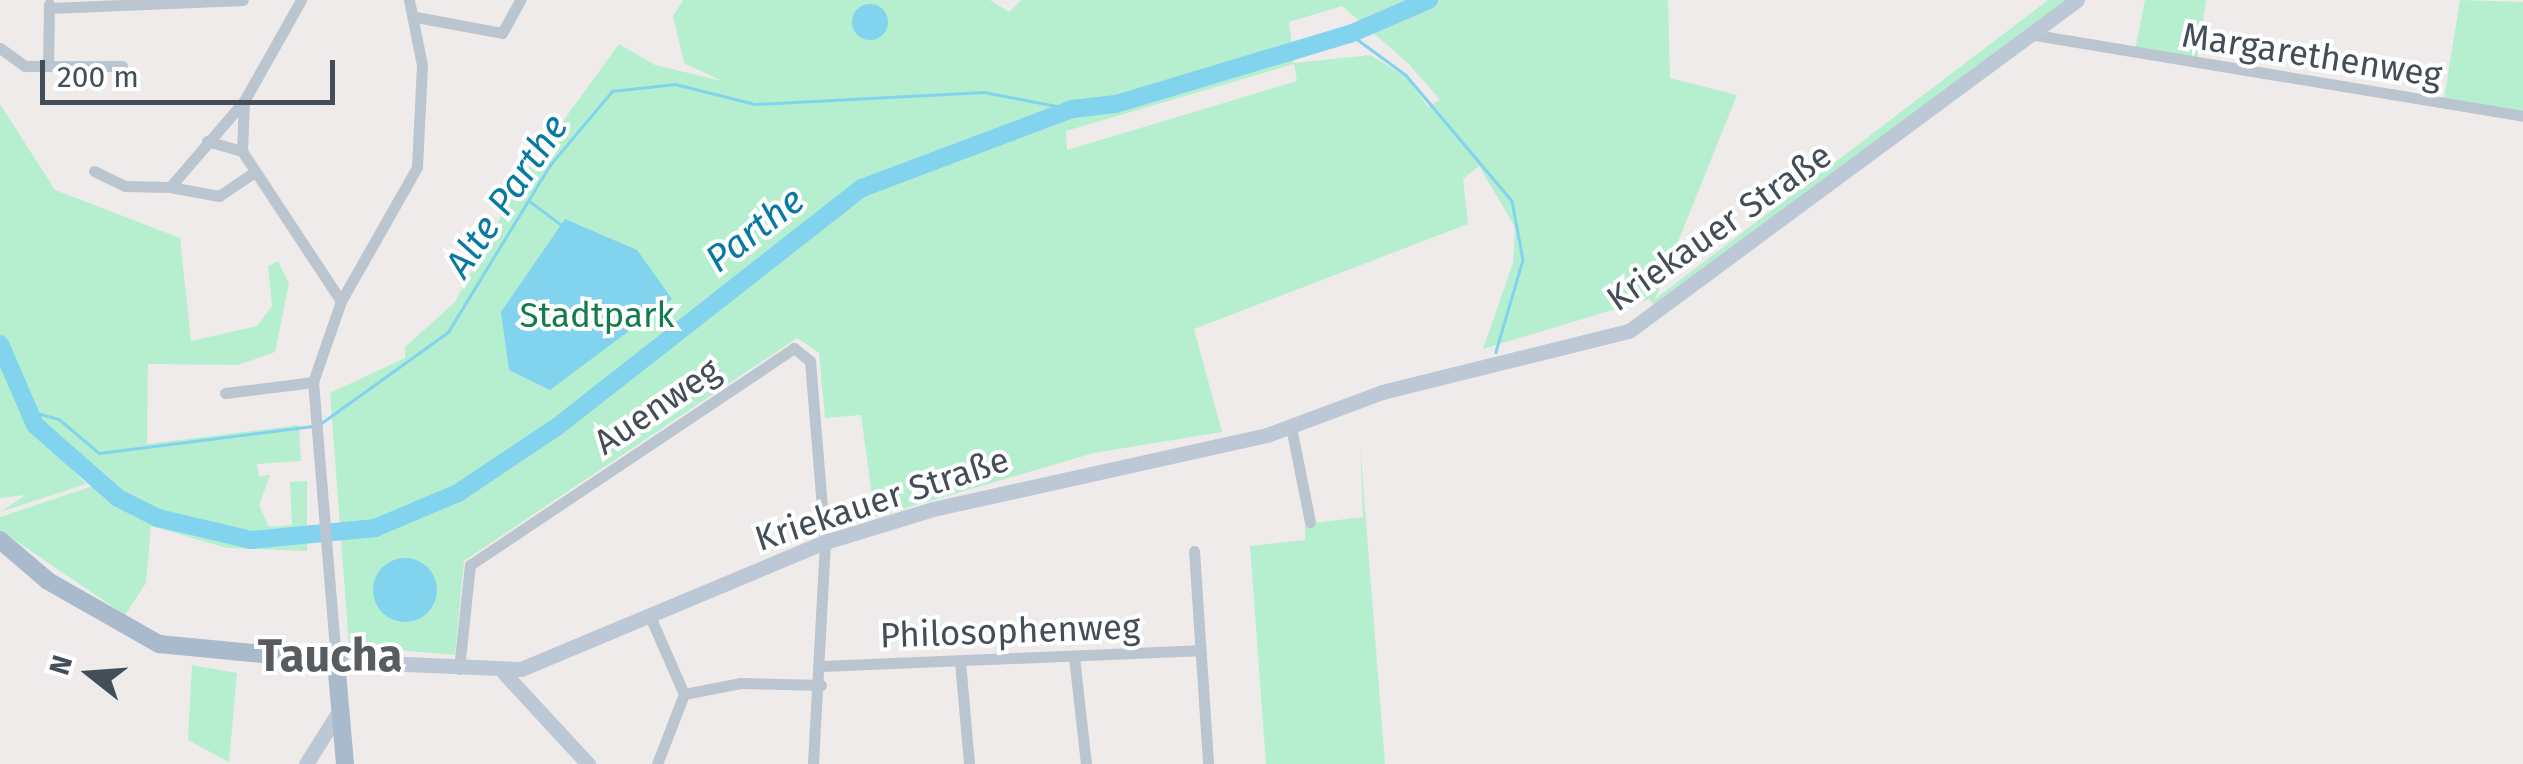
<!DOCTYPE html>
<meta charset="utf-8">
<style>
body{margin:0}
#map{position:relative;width:2523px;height:764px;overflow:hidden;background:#efebeb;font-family:"Fira Sans",sans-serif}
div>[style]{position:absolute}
.green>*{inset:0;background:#b6efcf}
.water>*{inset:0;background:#81d3ee}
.round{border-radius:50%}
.stream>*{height:2.5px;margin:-1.25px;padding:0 1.25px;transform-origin:1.25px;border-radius:1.25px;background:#81d3ee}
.river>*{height:18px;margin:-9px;padding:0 9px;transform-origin:9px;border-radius:9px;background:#81d3ee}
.street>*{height:11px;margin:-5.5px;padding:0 5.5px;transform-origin:5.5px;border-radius:5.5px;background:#bbc5cf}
.secondary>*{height:15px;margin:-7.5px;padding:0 7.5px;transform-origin:7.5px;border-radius:7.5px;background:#bdc8d6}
.primary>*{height:18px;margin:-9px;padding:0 9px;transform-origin:9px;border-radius:9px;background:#a9bacc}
span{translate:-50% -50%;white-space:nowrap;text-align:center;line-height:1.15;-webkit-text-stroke:8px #fff;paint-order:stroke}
.street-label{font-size:35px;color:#434e59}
.park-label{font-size:35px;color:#137c4c}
.water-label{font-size:38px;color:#087aa1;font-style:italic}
.district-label{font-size:45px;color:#585c61;font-weight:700}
.north{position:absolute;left:40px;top:624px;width:100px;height:100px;-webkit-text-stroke:8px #fff;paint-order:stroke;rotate:287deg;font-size:28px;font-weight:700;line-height:40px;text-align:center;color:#434e59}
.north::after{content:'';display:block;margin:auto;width:35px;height:45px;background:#434e59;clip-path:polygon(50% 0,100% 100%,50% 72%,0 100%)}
.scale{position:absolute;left:40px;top:60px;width:295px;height:45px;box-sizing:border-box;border:5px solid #434e59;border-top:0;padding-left:12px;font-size:30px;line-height:35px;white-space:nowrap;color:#434e59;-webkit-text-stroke:8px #fff;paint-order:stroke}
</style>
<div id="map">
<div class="green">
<div style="clip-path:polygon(evenodd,683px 0,990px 0,1009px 12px,1021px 0,1668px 0,1670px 78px,1737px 95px,1655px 299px,2048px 0,2071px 0,1658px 309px,1649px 299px,1483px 349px,1513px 263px,1515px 227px,1479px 166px,1463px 179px,1468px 224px,1194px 329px,1222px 432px,1094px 453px,875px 517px,861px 415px,825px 418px,819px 353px,797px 338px,464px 561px,455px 655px,349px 646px,330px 393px,405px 358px,405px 347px,455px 302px,523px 176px,619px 44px,655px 65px,722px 81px,684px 63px,673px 16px,683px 0,1342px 6px,1409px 64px,1440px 100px,1428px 107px,1407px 77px,1370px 55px,1294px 63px,1289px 22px,1342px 6px,683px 0,1294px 64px,1297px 81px,1067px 150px,1066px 131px,1294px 64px)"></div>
<div style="clip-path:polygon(2145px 0,2206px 0,2197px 61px,2135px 50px)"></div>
<div style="clip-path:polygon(2460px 0,2523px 2px,2523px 112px,2444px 99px)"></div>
<div style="clip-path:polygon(0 104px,55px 190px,180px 238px,191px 341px,257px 326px,272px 306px,268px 266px,278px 261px,289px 284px,275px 352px,238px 365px,148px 364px,147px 444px,299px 425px,301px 461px,257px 464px,259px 476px,270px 475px,259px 505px,269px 527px,292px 525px,290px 482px,307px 481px,307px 551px,227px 548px,151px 526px,146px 583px,125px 615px,0 530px,0 517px,93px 486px,53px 448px,86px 484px,0 512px,26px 495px,0 498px)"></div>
<div style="clip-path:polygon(1360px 445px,1385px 764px,1266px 764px,1250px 546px,1305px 540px,1305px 524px,1363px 517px)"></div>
<div style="clip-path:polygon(192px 665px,237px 673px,229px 762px,188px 740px)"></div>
</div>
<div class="water">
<div class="round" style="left:852px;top:4px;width:36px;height:36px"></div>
<div style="clip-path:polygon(565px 219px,637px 250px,672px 299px,550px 390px,509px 370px,501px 312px)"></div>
<div class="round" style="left:373px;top:558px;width:64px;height:64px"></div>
</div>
<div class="stream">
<div style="left:1350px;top:34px;width:69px;rotate:36.2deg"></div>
<div style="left:1406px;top:75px;width:165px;rotate:49.9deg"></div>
<div style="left:1512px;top:201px;width:60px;rotate:79.4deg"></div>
<div style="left:1523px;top:260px;width:96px;rotate:106.4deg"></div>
<div style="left:531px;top:202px;width:38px;rotate:37deg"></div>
<div style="left:29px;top:411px;width:31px;rotate:15deg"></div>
<div style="left:59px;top:419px;width:52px;rotate:40.4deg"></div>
<div style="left:99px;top:453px;width:215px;rotate:-7.2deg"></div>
<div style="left:320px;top:424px;width:158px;rotate:-35.7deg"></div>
<div style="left:448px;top:332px;width:196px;rotate:-58.6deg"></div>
<div style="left:550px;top:165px;width:97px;rotate:-50deg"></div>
<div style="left:612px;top:91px;width:63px;rotate:-6.3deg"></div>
<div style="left:675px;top:84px;width:82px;rotate:14deg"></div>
<div style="left:755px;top:104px;width:229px;rotate:-3deg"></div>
<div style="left:984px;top:92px;width:90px;rotate:10.9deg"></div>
</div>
<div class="river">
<div style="left:0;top:344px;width:88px;rotate:66.6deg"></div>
<div style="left:35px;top:425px;width:111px;rotate:41.3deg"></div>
<div style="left:118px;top:498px;width:45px;rotate:26.6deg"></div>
<div style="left:158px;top:518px;width:96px;rotate:13.3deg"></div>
<div style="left:251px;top:540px;width:125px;rotate:-5.5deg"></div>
<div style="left:375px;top:528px;width:90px;rotate:-22.9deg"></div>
<div style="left:458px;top:493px;width:120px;rotate:-33.8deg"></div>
<div style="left:558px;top:426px;width:386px;rotate:-38.1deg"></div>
<div style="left:862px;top:188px;width:224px;rotate:-20.6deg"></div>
<div style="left:1072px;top:109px;width:44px;rotate:-6.5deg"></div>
<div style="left:1116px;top:104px;width:244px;rotate:-16.7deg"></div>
<div style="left:1350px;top:34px;width:86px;rotate:-23.3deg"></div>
</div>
<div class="street">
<div style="left:301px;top:0;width:116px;rotate:119.4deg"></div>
<div style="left:244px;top:101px;width:50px;rotate:92.3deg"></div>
<div style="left:242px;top:151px;width:180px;rotate:56.6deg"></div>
<div style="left:49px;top:4px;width:62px;rotate:90.9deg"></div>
<div style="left:48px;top:66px;width:74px"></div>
<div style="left:50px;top:8px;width:193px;rotate:-2.4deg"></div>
<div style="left:416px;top:17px;width:87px;rotate:10.5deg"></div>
<div style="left:502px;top:33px;width:38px;rotate:-61deg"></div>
<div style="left:2035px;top:35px;width:495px;rotate:9.4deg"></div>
<div style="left:0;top:48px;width:31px;rotate:36deg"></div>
<div style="left:25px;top:66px;width:23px"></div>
<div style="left:207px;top:141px;width:36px;rotate:16deg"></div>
<div style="left:94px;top:171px;width:34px;rotate:26deg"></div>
<div style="left:125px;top:186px;width:45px;rotate:1.3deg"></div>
<div style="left:170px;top:187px;width:113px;rotate:-49.3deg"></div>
<div style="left:170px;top:187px;width:50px;rotate:10.4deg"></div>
<div style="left:219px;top:196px;width:40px;rotate:-34deg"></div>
<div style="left:225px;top:393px;width:89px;rotate:-7.1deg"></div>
<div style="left:1291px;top:427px;width:97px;rotate:78.7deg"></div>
<div style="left:1194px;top:551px;width:213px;rotate:86.2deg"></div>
<div style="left:649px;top:614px;width:87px;rotate:66.4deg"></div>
<div style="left:684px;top:694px;width:75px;rotate:111.1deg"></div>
<div style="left:1074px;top:657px;width:108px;rotate:83.6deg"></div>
<div style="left:336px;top:661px;width:280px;rotate:-94.7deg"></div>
<div style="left:313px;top:382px;width:86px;rotate:-70.9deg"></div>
<div style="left:341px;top:301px;width:154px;rotate:-60.4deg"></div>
<div style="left:417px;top:167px;width:102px;rotate:-87.2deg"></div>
<div style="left:422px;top:65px;width:66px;rotate:-101.3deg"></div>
<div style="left:960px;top:661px;width:103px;rotate:85deg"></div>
<div style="left:822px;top:666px;width:377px;rotate:-2.4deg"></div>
<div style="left:459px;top:669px;width:105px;rotate:-84deg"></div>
<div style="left:470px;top:565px;width:390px;rotate:-33.8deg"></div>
<div style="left:794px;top:348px;width:21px;rotate:39deg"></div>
<div style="left:810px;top:361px;width:182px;rotate:85.3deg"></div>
<div style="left:825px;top:542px;width:222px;rotate:93.1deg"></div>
<div style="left:684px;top:694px;width:57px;rotate:-11.1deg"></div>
<div style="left:740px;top:683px;width:81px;rotate:1.4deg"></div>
</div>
<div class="secondary">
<div style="left:336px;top:661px;width:185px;rotate:2.5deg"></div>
<div style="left:521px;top:669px;width:329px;rotate:-22.7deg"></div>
<div style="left:825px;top:542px;width:113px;rotate:-17deg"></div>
<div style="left:933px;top:509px;width:342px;rotate:-12.5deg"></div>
<div style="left:1267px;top:435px;width:123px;rotate:-20.5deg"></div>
<div style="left:1382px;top:392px;width:254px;rotate:-13.9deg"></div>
<div style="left:1629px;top:331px;width:557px;rotate:-36.46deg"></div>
<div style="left:504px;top:673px;width:124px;rotate:47.3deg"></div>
<div style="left:306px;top:764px;width:64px;rotate:-57.8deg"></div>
</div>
<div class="primary">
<div style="left:0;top:540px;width:63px;rotate:40.5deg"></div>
<div style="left:48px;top:581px;width:128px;rotate:29.6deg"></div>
<div style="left:159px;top:644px;width:178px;rotate:5.5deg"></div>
<div style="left:336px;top:661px;width:103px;rotate:85deg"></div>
</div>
<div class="street-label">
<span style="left:2312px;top:55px;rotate:9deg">Margarethenweg</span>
<span style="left:1719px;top:227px;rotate:-35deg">Kriekauer Straße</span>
<span style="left:657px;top:406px;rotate:-34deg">Auenweg</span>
<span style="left:882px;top:499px;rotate:-18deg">Kriekauer Straße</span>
<span style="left:1010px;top:631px;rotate:-2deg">Philosophenweg</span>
</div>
<div class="park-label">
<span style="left:597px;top:315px">Stadtpark</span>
</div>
<div class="water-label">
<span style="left:507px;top:196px;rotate:-56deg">Alte Parthe</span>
<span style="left:755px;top:230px;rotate:-38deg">Parthe</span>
</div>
<div class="district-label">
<span style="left:330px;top:657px">Taucha</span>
</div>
<div class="north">N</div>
<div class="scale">200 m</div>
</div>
